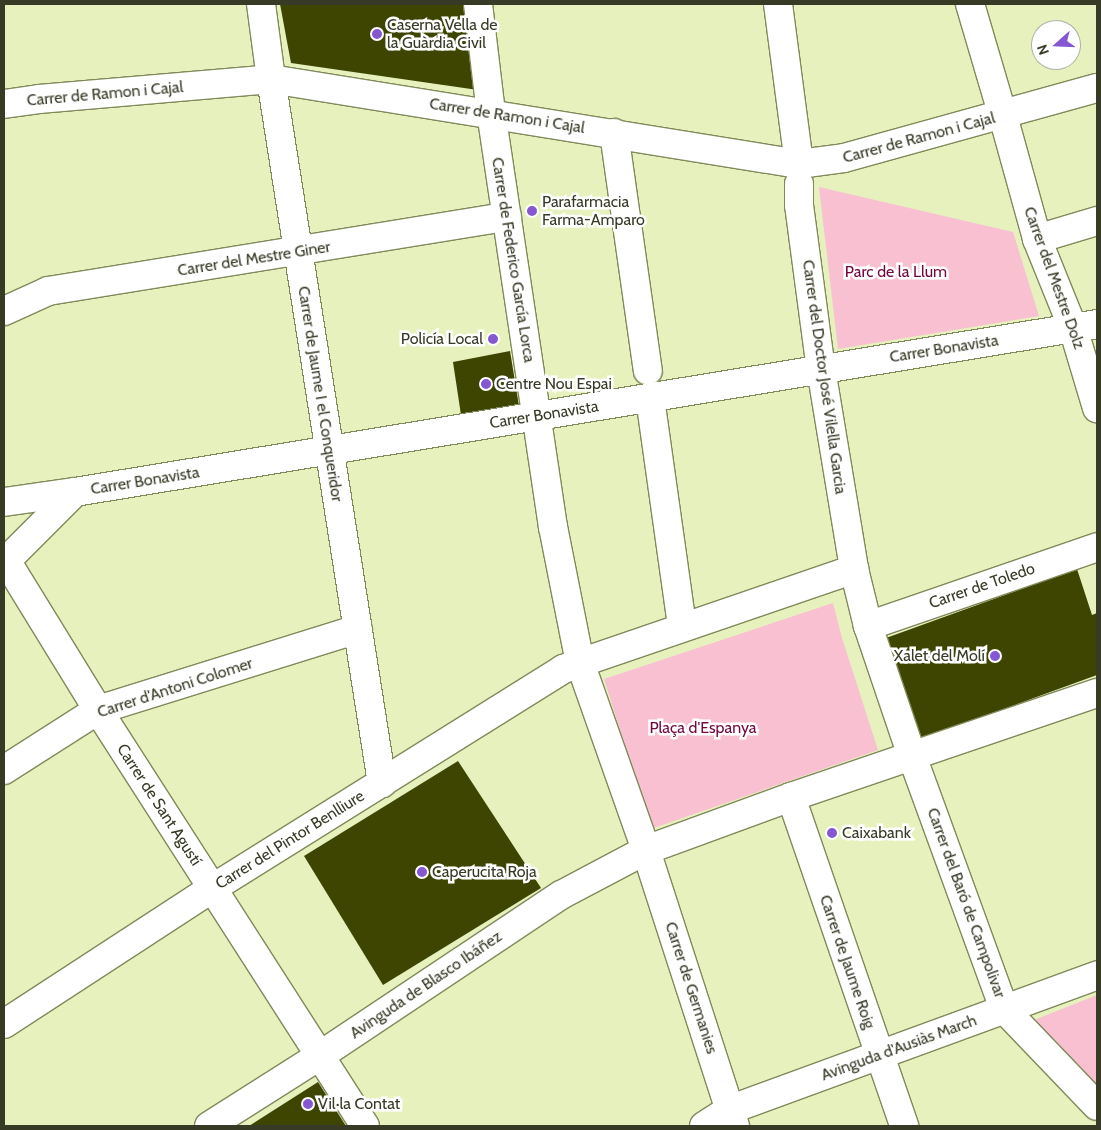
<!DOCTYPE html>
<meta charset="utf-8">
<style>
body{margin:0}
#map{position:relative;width:1101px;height:1130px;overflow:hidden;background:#e6f1be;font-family:Cabin,sans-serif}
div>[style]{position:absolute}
.green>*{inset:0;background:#f9c0d2}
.building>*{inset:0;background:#3d4500}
.roads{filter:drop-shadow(1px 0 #80895a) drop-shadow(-1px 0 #80895a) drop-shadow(0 1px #80895a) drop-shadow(0 -1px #80895a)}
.street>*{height:28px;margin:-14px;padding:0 14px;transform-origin:14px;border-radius:14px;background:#fff}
.secondary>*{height:28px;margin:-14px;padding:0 14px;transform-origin:14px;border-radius:14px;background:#fff}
.dots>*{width:14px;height:14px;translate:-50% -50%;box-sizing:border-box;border:2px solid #fff;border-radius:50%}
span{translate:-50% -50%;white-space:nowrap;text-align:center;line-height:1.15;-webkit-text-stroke:5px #fff;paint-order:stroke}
.poi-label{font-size:16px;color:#373b26}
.left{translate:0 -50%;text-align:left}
.right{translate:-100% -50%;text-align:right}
.street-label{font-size:16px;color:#373b26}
.park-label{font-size:16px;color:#70073e}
.frame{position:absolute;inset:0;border:5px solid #373b26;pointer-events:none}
.north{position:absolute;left:1031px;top:20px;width:50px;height:50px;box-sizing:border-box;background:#fff;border:1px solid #afb1a8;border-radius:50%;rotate:250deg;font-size:14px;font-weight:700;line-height:20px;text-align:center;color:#373b26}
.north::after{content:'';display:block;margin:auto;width:18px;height:22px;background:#8558d2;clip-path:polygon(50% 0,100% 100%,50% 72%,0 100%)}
</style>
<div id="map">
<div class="green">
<div style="clip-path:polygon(819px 187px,1013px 232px,1039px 316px,838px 349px)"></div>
<div style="clip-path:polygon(833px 603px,842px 638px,878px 750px,651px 829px,604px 679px)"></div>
<div style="clip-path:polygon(1097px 995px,1097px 1089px,1034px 1026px,1034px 1020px)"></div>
</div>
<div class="building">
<div style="clip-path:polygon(280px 4px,464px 4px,478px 90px,291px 63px)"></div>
<div style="clip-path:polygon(510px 351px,519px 406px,461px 415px,453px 362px)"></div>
<div style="clip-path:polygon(1077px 569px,1092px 615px,1097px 613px,1097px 675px,922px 739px,886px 638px)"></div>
<div style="clip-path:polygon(458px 761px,541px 888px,383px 985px,304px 856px)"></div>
<div style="clip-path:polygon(318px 1082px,346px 1126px,249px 1126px)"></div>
</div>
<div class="roads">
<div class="street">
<div style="left:261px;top:4px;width:76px;rotate:82.4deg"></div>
<div style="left:271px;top:79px;width:713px;rotate:81.04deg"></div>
<div style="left:778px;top:4px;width:161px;rotate:82.5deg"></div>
<div style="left:970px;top:4px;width:117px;rotate:73.6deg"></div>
<div style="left:614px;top:133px;width:240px;rotate:81.9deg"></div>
<div style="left:799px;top:184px;width:21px;rotate:90deg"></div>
<div style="left:799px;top:205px;width:165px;rotate:82.4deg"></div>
<div style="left:1037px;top:239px;width:63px;rotate:-16.7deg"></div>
<div style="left:4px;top:311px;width:48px;rotate:-24.4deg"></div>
<div style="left:48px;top:291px;width:465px;rotate:-9.2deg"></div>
<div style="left:650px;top:398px;width:230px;rotate:82deg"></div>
<div style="left:4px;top:502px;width:72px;rotate:-8deg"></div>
<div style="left:75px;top:492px;width:1036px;rotate:-9.33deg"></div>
<div style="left:4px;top:557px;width:180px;rotate:58.4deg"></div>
<div style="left:98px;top:710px;width:494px;rotate:57.3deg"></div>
<div style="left:4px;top:563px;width:100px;rotate:-45deg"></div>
<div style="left:868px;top:626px;width:242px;rotate:-19deg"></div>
<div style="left:4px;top:770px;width:112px;rotate:-32.6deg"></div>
<div style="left:98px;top:710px;width:272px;rotate:-17.3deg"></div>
<div style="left:791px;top:797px;width:348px;rotate:71deg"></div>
<div style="left:4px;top:1024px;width:249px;rotate:-33.1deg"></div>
<div style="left:213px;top:888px;width:413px;rotate:-32deg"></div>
<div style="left:563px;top:669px;width:18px;rotate:-19deg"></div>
<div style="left:580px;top:663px;width:139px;rotate:-101.2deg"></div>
<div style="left:553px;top:527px;width:419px;rotate:-98.5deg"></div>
<div style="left:491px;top:113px;width:110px;rotate:-96.8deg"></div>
<div style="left:209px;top:1126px;width:133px;rotate:-32.4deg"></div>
<div style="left:321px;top:1055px;width:288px;rotate:-33.7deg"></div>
<div style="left:561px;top:895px;width:96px;rotate:-27.9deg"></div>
<div style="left:646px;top:850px;width:154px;rotate:-20.1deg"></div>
<div style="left:791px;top:797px;width:323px;rotate:-18.8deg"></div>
<div style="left:704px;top:1126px;width:30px;rotate:-33deg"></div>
<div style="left:729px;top:1110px;width:392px;rotate:-20.1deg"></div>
<div style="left:735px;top:1126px;width:290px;rotate:-107.9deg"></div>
<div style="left:646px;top:850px;width:198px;rotate:-109.4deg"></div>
<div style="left:580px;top:663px;width:290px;rotate:-18.9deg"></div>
</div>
<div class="secondary">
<div style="left:4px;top:104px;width:35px;rotate:-8deg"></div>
<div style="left:39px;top:99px;width:233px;rotate:-4.9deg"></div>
<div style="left:271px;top:79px;width:535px;rotate:9.15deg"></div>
<div style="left:799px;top:164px;width:45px;rotate:-7.6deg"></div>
<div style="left:844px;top:158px;width:263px;rotate:-15.5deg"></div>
<div style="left:1003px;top:116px;width:128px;rotate:74.5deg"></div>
<div style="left:1037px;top:239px;width:96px;rotate:68deg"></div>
<div style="left:1073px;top:328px;width:84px;rotate:73.3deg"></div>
<div style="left:821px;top:369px;width:203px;rotate:80.6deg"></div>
<div style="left:854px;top:569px;width:59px;rotate:76.2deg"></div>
<div style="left:868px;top:626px;width:137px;rotate:71.3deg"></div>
<div style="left:912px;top:756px;width:269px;rotate:70deg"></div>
<div style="left:1004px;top:1009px;width:134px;rotate:46.2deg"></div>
</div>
</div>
<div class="dots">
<div style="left:377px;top:34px;background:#8558d2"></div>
<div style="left:532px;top:211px;background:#8558d2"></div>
<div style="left:493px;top:339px;background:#8558d2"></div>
<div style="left:486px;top:384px;background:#8558d2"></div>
<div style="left:995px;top:656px;background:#8558d2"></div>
<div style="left:832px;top:833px;background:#8558d2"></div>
<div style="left:422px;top:872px;background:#8558d2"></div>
<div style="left:308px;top:1104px;background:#8558d2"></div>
</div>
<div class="poi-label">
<span class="left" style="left:387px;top:34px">Caserna Vella de<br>la Guàrdia Civil</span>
<span class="left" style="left:542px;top:211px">Parafarmacia<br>Farma-Amparo</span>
<span class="right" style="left:483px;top:339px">Policía Local</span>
<span class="left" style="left:496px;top:384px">Centre Nou Espai</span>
<span class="right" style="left:985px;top:656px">Xalet del Molí</span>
<span class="left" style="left:842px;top:833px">Caixabank</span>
<span class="left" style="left:432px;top:872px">Caperucita Roja</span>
<span class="left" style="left:318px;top:1104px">Vil·la Contat</span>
</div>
<div class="street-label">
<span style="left:105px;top:94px;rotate:-5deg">Carrer de Ramon i Cajal</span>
<span style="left:507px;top:116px;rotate:9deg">Carrer de Ramon i Cajal</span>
<span style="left:919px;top:138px;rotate:-15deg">Carrer de Ramon i Cajal</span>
<span style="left:254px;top:259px;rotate:-9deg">Carrer del Mestre Giner</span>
<span style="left:513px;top:260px;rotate:81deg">Carrer de Federico García Lorca</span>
<span style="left:1054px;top:278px;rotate:70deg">Carrer del Mestre Dolz</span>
<span style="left:944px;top:349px;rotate:-9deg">Carrer Bonavista</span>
<span style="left:824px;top:377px;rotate:82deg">Carrer del Doctor José Vilella Garcia</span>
<span style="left:320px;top:394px;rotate:81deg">Carrer de Jaume I el Conqueridor</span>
<span style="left:544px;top:415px;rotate:-9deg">Carrer Bonavista</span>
<span style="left:145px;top:481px;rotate:-9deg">Carrer Bonavista</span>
<span style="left:982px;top:586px;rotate:-19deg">Carrer de Toledo</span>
<span style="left:175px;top:688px;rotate:-18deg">Carrer d'Antoni Colomer</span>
<span style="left:159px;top:805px;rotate:57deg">Carrer de Sant Agustí</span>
<span style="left:290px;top:840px;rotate:-32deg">Carrer del Pintor Benlliure</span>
<span style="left:966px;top:903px;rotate:70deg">Carrer del Baró de Campolivar</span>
<span style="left:847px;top:962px;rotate:71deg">Carrer de Jaume Roig</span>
<span style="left:426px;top:985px;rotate:-34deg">Avinguda de Blasco Ibáñez</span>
<span style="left:691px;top:988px;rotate:72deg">Carrer de Germanies</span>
<span style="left:899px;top:1048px;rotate:-20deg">Avinguda d'Ausiàs March</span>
</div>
<div class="park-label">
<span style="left:896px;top:272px">Parc de la Llum</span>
<span style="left:703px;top:728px">Plaça d'Espanya</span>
</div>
<div class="frame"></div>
<div class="north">N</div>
</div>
